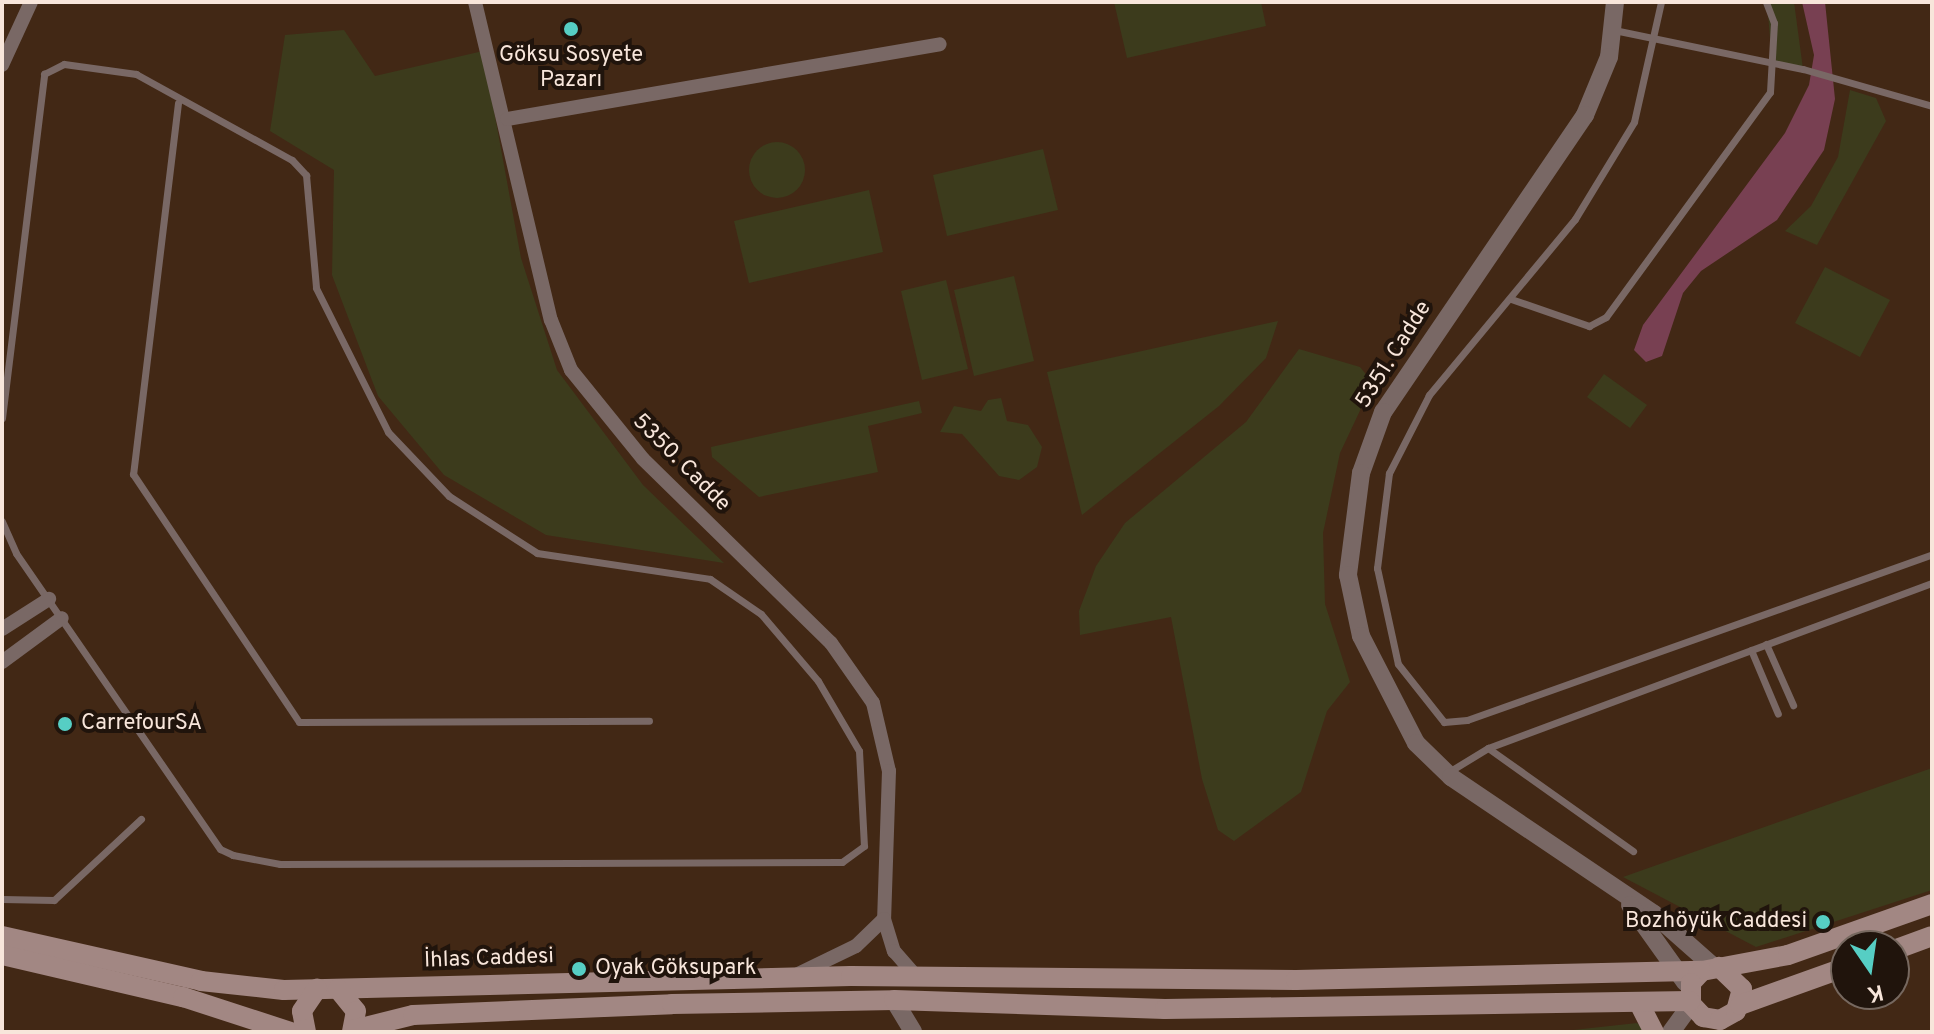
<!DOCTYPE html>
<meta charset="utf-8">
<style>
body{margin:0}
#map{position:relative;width:1934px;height:1034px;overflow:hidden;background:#422815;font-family:Overpass,sans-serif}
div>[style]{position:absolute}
.green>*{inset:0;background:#3c3b1c}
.round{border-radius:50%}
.water>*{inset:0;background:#784052}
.service>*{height:7px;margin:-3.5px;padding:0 3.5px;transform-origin:3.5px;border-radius:3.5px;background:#796865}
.minor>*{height:14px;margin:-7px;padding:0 7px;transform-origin:7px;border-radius:7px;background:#796865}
.tertiary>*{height:18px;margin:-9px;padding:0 9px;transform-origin:9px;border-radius:9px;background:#796865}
.secondary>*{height:20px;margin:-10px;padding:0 10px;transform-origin:10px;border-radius:10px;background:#a28783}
.dots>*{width:22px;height:22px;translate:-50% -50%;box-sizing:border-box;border:4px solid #20140c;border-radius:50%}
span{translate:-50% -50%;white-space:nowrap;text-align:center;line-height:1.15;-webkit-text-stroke:8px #20140c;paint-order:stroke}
.poi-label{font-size:22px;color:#f8e6db}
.left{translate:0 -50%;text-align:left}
.right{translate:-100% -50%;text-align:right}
.street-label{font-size:22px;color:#f8e6db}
.frame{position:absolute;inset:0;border:4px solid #f8e6db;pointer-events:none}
.north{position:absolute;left:1830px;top:930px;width:80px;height:80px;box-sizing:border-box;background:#20140c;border:2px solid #76685f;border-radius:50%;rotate:167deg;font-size:22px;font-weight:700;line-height:32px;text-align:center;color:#f8e6db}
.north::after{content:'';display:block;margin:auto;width:28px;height:36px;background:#56cec4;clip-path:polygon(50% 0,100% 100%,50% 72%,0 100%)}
</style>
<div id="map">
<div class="green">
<div style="clip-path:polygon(1114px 2px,1261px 2px,1266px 26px,1127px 58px)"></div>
<div style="clip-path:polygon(1767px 2px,1794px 2px,1803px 69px,1772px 62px)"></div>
<div style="clip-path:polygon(344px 30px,375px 76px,483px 51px,521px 258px,557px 370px,643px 485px,724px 563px,546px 535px,444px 475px,378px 396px,332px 275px,334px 170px,270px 131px,285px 35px)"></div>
<div style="clip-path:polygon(1850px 90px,1876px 98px,1886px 121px,1817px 245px,1785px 231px,1811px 206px,1838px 157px)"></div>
<div class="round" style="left:749px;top:142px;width:56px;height:56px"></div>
<div style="clip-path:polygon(1043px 149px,1058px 210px,947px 236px,933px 175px)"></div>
<div style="clip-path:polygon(869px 190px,883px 252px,749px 283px,734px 221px)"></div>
<div style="clip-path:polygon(1825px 267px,1890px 300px,1860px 357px,1795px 323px)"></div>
<div style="clip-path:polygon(1014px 276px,1034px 361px,974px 376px,954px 290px)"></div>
<div style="clip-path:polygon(946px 280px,968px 369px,922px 380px,901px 291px)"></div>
<div style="clip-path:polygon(1278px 321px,1266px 358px,1219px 406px,1082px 515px,1047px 372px)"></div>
<div style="clip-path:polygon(1299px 349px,1360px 367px,1373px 383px,1340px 453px,1323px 533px,1325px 604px,1350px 682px,1327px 711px,1301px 792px,1234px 841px,1218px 830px,1202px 779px,1171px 617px,1080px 635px,1079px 611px,1096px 566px,1125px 523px,1246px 422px)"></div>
<div style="clip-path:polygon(1604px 374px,1647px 405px,1630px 428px,1587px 397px)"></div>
<div style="clip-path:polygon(1001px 398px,1007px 421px,1028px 425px,1042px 447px,1037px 467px,1019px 480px,999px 476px,962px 434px,940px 432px,954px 406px,981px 411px,988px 400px)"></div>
<div style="clip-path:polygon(919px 401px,922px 413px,868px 426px,878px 472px,759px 497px,712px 457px,711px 447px)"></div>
<div style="clip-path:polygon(1932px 768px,1932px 890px,1756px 947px,1623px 877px)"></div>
<div style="clip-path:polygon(1637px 1023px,1647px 1032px,1450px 1032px,1564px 1031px)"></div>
</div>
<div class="water">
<div style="clip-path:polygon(1802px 2px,1825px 2px,1835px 99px,1824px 150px,1777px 220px,1701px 271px,1683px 293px,1662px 356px,1646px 362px,1634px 350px,1643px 325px,1785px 133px,1809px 85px,1814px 55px)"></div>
</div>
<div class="service">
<div style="left:1661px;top:2px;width:123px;rotate:102.7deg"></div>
<div style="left:1634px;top:122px;width:114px;rotate:121.3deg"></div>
<div style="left:1575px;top:219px;width:229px;rotate:129.7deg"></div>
<div style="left:1429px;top:395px;width:88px;rotate:117.1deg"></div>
<div style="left:1389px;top:473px;width:96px;rotate:97.2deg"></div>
<div style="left:1377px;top:568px;width:98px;rotate:77.7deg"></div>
<div style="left:1398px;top:664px;width:74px;rotate:51.6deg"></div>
<div style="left:1444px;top:722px;width:23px;rotate:-5deg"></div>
<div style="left:1467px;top:720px;width:494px;rotate:-19.6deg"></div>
<div style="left:1614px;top:30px;width:193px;rotate:11.7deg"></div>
<div style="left:1803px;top:69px;width:134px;rotate:16deg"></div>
<div style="left:178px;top:103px;width:374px;rotate:96.9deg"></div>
<div style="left:133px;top:474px;width:298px;rotate:56.2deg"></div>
<div style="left:299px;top:722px;width:350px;rotate:-0.2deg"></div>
<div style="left:1511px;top:299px;width:83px;rotate:19.1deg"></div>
<div style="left:1589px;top:326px;width:19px;rotate:-28deg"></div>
<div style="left:1606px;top:317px;width:278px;rotate:-53.9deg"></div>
<div style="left:1770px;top:92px;width:69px;rotate:-86.7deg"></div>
<div style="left:1774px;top:23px;width:22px;rotate:-111deg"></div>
<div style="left:2px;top:418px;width:347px;rotate:-83deg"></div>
<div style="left:44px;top:74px;width:22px;rotate:-27deg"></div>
<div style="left:64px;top:64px;width:73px;rotate:7.9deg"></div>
<div style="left:136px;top:74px;width:178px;rotate:28.9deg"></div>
<div style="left:292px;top:160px;width:21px;rotate:47deg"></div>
<div style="left:306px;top:175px;width:113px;rotate:84.9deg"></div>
<div style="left:316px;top:288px;width:161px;rotate:63.4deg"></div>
<div style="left:388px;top:432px;width:88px;rotate:46.4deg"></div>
<div style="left:449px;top:496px;width:105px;rotate:32.9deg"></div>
<div style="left:537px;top:553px;width:175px;rotate:8.5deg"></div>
<div style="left:710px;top:579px;width:62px;rotate:34.5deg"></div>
<div style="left:761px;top:614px;width:88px;rotate:49.6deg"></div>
<div style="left:818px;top:681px;width:81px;rotate:59.6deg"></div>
<div style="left:859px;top:751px;width:95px;rotate:87deg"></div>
<div style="left:864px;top:846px;width:27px;rotate:144deg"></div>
<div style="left:842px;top:862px;width:562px;rotate:179.8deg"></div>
<div style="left:280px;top:864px;width:48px;rotate:-169.2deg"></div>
<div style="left:233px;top:855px;width:14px;rotate:-155deg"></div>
<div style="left:220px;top:849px;width:359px;rotate:-124.6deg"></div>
<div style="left:16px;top:553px;width:35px;rotate:-114deg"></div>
<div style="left:1766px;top:644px;width:67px;rotate:66.1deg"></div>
<div style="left:1751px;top:650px;width:69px;rotate:67.1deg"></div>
<div style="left:1488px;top:748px;width:178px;rotate:35.4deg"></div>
<div style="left:1447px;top:773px;width:48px;rotate:-31.4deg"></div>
<div style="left:1488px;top:748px;width:474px;rotate:-20.4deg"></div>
<div style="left:2px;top:899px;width:52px;rotate:1.1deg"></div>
<div style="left:54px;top:900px;width:119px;rotate:-43deg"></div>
</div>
<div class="minor">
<div style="left:475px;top:2px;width:327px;rotate:76.6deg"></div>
<div style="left:551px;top:320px;width:54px;rotate:68.2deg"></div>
<div style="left:571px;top:370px;width:114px;rotate:51deg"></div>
<div style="left:643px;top:459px;width:263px;rotate:44.4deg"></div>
<div style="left:831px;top:643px;width:73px;rotate:55deg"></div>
<div style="left:873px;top:703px;width:70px;rotate:76.8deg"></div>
<div style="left:889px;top:771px;width:148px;rotate:91.9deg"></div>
<div style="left:884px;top:919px;width:34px;rotate:73deg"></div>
<div style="left:894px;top:951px;width:35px;rotate:49deg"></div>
<div style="left:2px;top:65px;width:69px;rotate:-65.3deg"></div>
<div style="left:507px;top:119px;width:439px;rotate:-9.8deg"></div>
<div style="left:2px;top:629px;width:56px;rotate:-32.6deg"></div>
<div style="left:2px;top:662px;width:74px;rotate:-36.3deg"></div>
<div style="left:798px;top:974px;width:64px;rotate:-25.8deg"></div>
<div style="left:856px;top:946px;width:39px;rotate:-44deg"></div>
</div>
<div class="tertiary">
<div style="left:1615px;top:2px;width:55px;rotate:96.2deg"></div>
<div style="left:1609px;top:57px;width:63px;rotate:112.5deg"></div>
<div style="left:1585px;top:115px;width:359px;rotate:124.2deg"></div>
<div style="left:1383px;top:412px;width:65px;rotate:109.8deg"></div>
<div style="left:1361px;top:473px;width:103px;rotate:97.3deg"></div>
<div style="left:1348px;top:575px;width:62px;rotate:78deg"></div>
<div style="left:1361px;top:636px;width:120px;rotate:62.8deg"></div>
<div style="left:1416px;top:743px;width:49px;rotate:44.2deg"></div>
<div style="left:1451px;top:777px;width:245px;rotate:34deg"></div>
<div style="left:1654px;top:914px;width:80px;rotate:41.5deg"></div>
<div style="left:1630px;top:905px;width:95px;rotate:54.5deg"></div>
<div style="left:894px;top:1000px;width:37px;rotate:59deg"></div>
<div style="left:1671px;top:1032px;width:34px;rotate:-54deg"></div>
</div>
<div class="secondary">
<div style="left:2px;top:936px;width:204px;rotate:12.7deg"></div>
<div style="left:201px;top:981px;width:83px;rotate:6.2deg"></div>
<div style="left:284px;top:990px;width:567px;rotate:-1.41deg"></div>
<div style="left:851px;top:976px;width:445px;rotate:0.5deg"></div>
<div style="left:1296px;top:980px;width:406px;rotate:-1.3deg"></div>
<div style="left:1702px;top:971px;width:87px;rotate:-10.5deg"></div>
<div style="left:1788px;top:955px;width:153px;rotate:-19.5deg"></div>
<div style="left:1894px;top:950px;width:40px;rotate:-20.2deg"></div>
<div style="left:2px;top:955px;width:186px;rotate:13.1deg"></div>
<div style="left:183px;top:997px;width:114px;rotate:18deg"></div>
<div style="left:1702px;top:971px;width:16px;rotate:133deg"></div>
<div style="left:1691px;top:983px;width:21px;rotate:90deg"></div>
<div style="left:1691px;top:1004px;width:18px;rotate:47deg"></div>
<div style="left:1703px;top:1017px;width:17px;rotate:10deg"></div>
<div style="left:1720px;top:1020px;width:18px;rotate:-29deg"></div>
<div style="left:1736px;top:1011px;width:23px;rotate:-75deg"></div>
<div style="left:1742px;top:989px;width:32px;rotate:-136deg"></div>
<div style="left:338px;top:989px;width:28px;rotate:51deg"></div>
<div style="left:356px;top:1011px;width:21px;rotate:101deg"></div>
<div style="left:1639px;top:1003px;width:33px;rotate:63deg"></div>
<div style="left:1740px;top:1005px;width:113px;rotate:-19.7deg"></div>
<div style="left:353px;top:1030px;width:62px;rotate:-14deg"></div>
<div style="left:413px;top:1015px;width:259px;rotate:-2.4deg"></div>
<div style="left:672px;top:1004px;width:222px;rotate:-1deg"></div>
<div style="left:894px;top:1000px;width:271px;rotate:1.9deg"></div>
<div style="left:1165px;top:1009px;width:525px;rotate:-0.87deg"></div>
<div style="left:306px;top:1032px;width:21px;rotate:-101deg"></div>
<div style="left:302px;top:1011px;width:27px;rotate:-56deg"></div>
</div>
<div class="dots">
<div style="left:571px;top:29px;background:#56cec4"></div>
<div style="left:65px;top:724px;background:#56cec4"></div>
<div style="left:1823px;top:922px;background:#56cec4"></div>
<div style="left:579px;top:969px;background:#56cec4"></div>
</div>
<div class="poi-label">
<span style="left:571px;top:68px">Göksu Sosyete<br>Pazarı</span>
<span class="left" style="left:81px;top:724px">CarrefourSA</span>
<span class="right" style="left:1807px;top:922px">Bozhöyük Caddesi</span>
<span class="left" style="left:595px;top:969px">Oyak Göksupark</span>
</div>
<div class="street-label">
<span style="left:1394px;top:355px;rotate:-58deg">5351. Cadde</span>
<span style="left:681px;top:463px;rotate:45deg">5350. Cadde</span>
<span style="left:489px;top:959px;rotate:-2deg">İhlas Caddesi</span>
</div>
<div class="frame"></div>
<div class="north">K</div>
</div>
